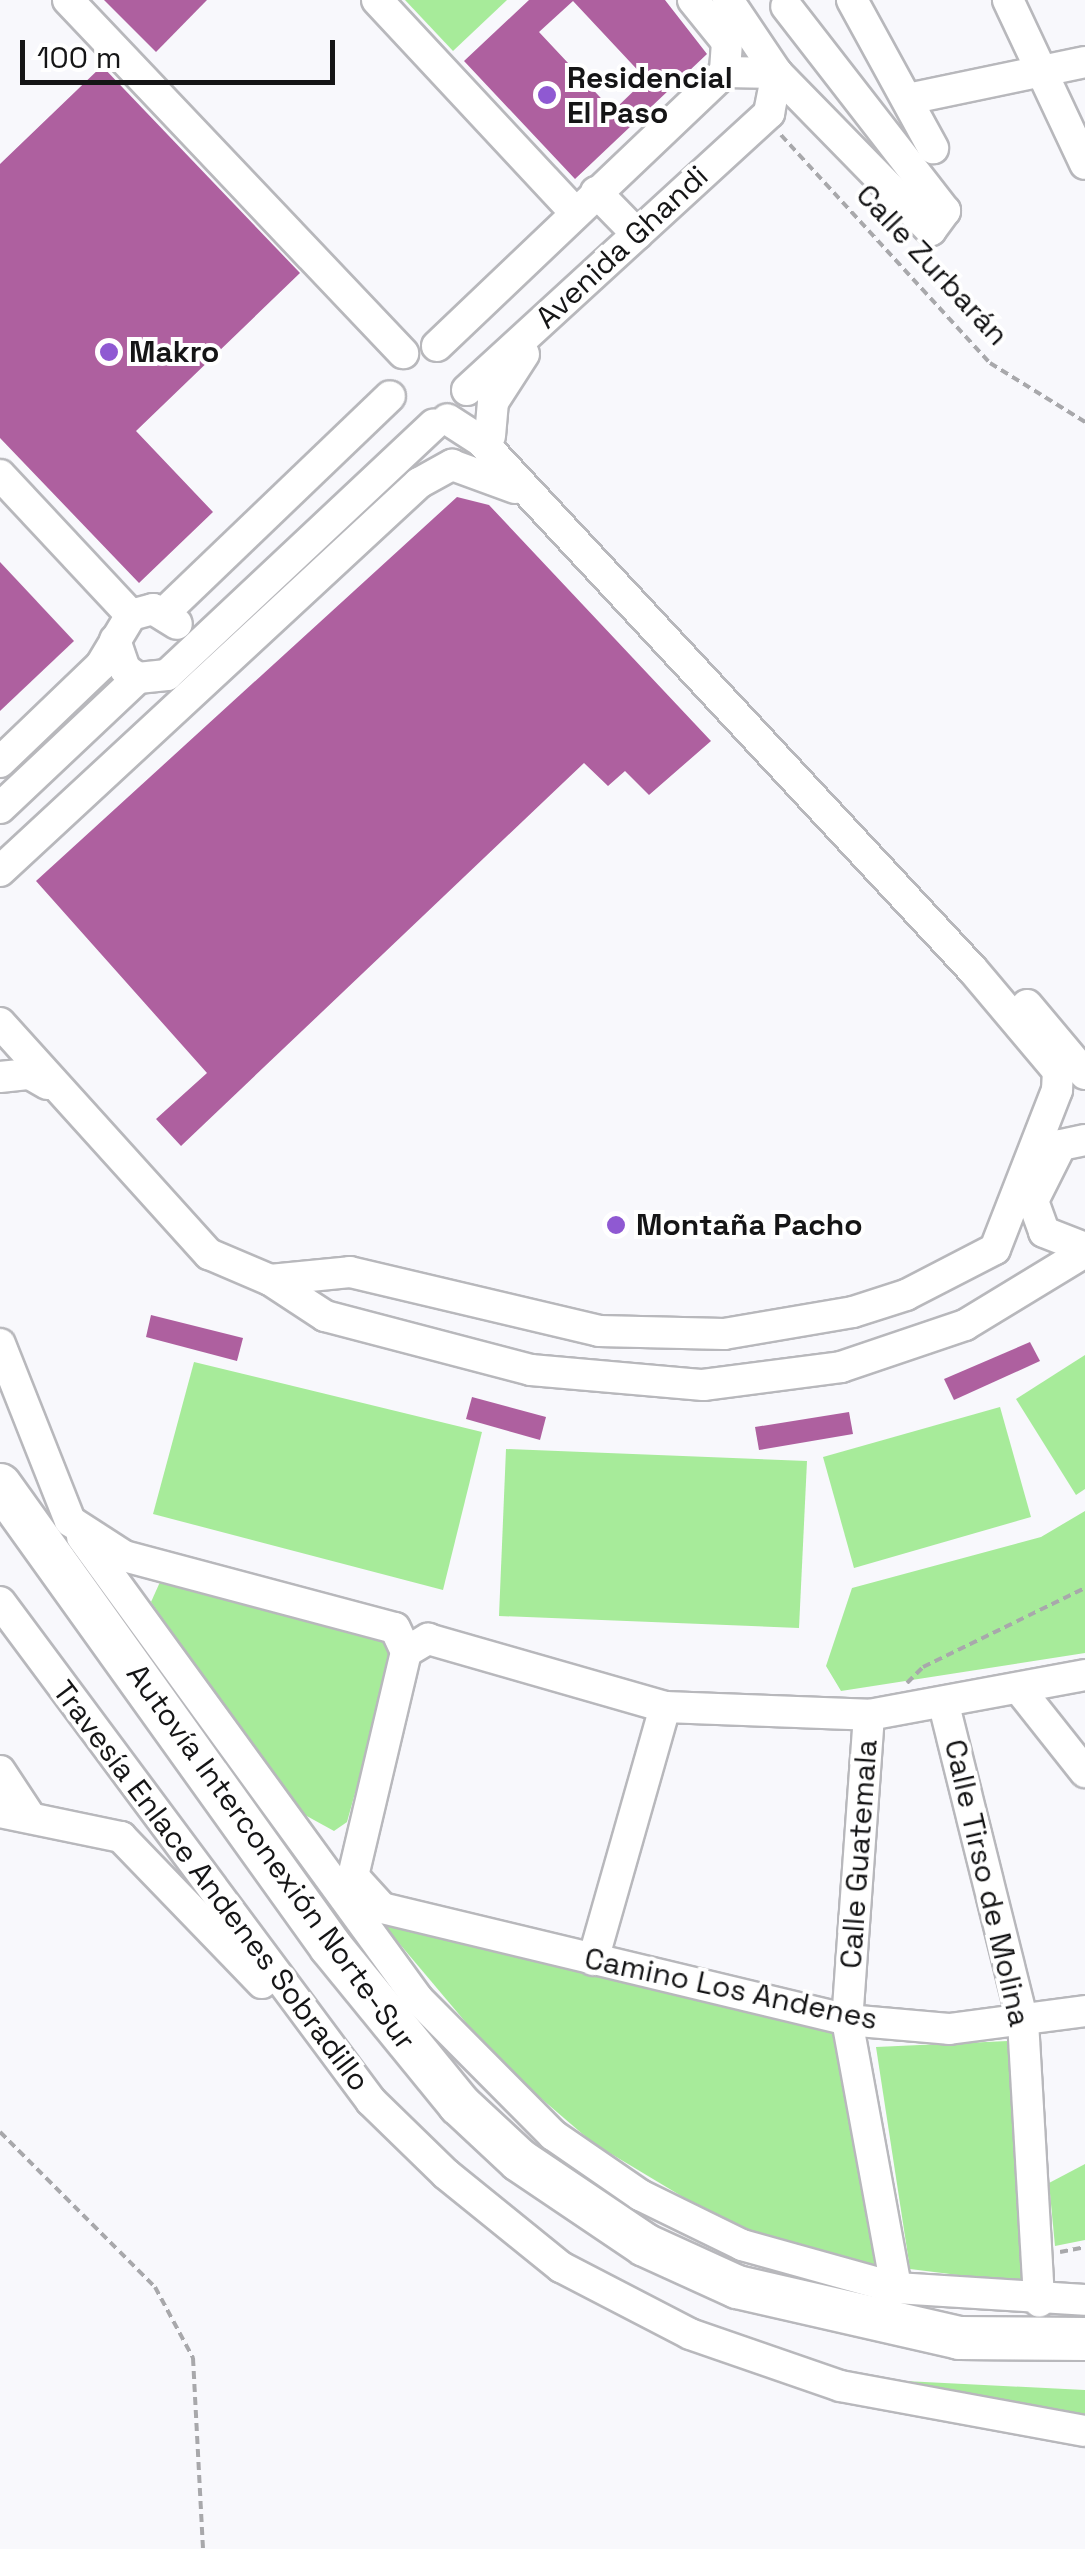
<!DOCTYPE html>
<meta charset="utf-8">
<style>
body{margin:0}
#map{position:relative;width:1085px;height:2549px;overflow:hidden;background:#f8f8fc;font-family:"Space Grotesk",sans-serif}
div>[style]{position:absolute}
.green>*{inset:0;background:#a7eb9a}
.building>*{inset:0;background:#ae609f}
.path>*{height:4px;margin-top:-2px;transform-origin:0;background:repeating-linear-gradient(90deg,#a8a8ab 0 8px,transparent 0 13px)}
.roads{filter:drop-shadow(2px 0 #b8b8bc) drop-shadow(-2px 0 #b8b8bc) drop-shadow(0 2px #b8b8bc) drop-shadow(0 -2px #b8b8bc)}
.minor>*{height:30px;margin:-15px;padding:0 15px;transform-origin:15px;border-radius:15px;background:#fff}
.highway>*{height:42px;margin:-21px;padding:0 21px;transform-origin:21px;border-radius:21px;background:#fff}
.dots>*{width:28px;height:28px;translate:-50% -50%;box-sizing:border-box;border:5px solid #fff;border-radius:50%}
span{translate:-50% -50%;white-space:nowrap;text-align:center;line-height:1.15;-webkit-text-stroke:8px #fff;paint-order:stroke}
.poi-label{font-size:30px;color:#151516;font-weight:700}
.left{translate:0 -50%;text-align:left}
.street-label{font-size:30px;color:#151516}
.scale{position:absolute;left:20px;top:40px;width:315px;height:45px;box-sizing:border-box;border:5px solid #151516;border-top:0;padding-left:12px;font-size:30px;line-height:35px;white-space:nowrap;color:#151516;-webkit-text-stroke:8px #fff;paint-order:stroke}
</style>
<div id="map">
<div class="green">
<div style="clip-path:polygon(405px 0,507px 0,453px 51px)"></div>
<div style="clip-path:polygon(1085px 1355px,1085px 1489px,1076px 1495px,1016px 1399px)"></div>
<div style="clip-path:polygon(194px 1362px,482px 1432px,443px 1590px,153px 1514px)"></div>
<div style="clip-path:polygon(1000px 1407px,1031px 1517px,854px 1568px,823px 1457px)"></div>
<div style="clip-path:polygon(506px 1449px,807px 1461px,799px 1628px,499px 1616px)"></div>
<div style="clip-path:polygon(1085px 1511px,1085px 1653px,841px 1691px,826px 1666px,852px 1588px,1041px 1537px)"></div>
<div style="clip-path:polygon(160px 1582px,387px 1633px,395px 1649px,347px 1822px,334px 1831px,294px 1809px,151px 1602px)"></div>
<div style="clip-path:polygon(382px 1923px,835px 2031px,876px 2270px,728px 2224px,593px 2143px,500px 2063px)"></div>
<div style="clip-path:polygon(1008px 2041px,1022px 2283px,910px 2269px,876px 2047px)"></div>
<div style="clip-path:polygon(1085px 2164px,1085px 2240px,1055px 2246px,1049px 2183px)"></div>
<div style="clip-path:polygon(905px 2381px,1085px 2390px,1085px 2416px,906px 2389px)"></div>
</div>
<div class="building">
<div style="clip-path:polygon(104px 0,207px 0,156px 52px)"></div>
<div style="clip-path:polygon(evenodd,529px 0,665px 0,707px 54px,575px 179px,464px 61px,529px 0,573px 1px,646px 79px,613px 111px,539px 32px,573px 1px)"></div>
<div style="clip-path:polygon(102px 66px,300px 273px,136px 431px,213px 512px,139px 583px,0 438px,0 164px)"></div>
<div style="clip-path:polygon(457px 497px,489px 505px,711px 741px,649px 795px,625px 771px,608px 786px,584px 763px,181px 1146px,156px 1119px,207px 1073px,36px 881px)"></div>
<div style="clip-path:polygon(0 562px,74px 641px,0 711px)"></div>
<div style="clip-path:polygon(151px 1315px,243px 1338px,237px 1361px,146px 1337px)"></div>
<div style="clip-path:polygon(1030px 1342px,1040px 1361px,954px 1400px,944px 1379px)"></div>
<div style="clip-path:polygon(472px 1397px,546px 1417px,540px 1440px,466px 1419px)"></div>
<div style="clip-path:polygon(849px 1412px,853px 1434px,759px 1450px,755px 1427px)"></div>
</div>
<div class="path">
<div style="left:781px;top:135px;width:309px;rotate:47.5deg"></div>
<div style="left:990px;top:363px;width:112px;rotate:31.8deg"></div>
<div style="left:907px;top:1683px;width:23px;rotate:-45deg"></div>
<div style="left:923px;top:1667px;width:180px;rotate:-26deg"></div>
<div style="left:0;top:2132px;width:219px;rotate:45deg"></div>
<div style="left:155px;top:2287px;width:81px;rotate:61.8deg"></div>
<div style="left:193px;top:2358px;width:191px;rotate:87deg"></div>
<div style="left:1060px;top:2252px;width:25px;rotate:-11deg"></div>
</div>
<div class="roads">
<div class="minor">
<div style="left:68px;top:0;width:487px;rotate:46.5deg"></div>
<div style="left:377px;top:0;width:290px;rotate:47deg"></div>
<div style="left:693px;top:0;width:54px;rotate:51deg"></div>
<div style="left:727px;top:42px;width:30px;rotate:94deg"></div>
<div style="left:728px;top:0;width:88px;rotate:56.1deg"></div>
<div style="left:777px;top:73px;width:220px;rotate:45.6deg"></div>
<div style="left:931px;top:230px;width:24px;rotate:-54deg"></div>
<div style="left:945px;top:211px;width:259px;rotate:-127.8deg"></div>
<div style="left:852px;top:0;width:169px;rotate:61.3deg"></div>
<div style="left:1008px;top:0;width:181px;rotate:64.8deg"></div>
<div style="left:908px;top:99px;width:181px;rotate:-11.8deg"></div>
<div style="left:596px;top:192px;width:59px;rotate:45.7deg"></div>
<div style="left:437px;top:346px;width:398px;rotate:-43.6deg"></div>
<div style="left:725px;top:72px;width:52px;rotate:1.1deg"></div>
<div style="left:467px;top:390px;width:410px;rotate:-42.5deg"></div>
<div style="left:769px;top:113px;width:41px;rotate:-78.7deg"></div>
<div style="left:490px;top:436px;width:34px;rotate:-85deg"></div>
<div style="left:493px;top:402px;width:57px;rotate:-57.1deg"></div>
<div style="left:0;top:475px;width:192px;rotate:46.9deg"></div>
<div style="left:164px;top:613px;width:313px;rotate:-43.8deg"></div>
<div style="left:115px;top:640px;width:31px;rotate:71deg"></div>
<div style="left:125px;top:669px;width:16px;rotate:35deg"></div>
<div style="left:138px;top:678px;width:29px;rotate:-6deg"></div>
<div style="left:167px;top:675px;width:366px;rotate:-43.2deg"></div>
<div style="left:0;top:762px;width:140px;rotate:-43.8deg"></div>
<div style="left:101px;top:665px;width:58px;rotate:-59deg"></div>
<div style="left:131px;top:615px;width:23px;rotate:-15deg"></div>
<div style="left:153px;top:609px;width:28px;rotate:32deg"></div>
<div style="left:0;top:808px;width:190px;rotate:-43.3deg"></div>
<div style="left:0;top:871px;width:571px;rotate:-42.8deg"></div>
<div style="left:419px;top:483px;width:38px;rotate:-29deg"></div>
<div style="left:452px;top:465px;width:67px;rotate:20.1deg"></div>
<div style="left:1027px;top:1005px;width:90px;rotate:50deg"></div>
<div style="left:0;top:1023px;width:312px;rotate:47.9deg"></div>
<div style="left:209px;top:1254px;width:66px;rotate:23.1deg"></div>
<div style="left:270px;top:1280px;width:66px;rotate:33.2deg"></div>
<div style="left:325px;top:1316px;width:213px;rotate:14.7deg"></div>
<div style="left:531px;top:1370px;width:173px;rotate:5deg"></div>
<div style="left:703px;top:1385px;width:139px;rotate:-7.4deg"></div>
<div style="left:841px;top:1367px;width:131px;rotate:-18.7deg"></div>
<div style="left:965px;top:1325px;width:140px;rotate:-31.3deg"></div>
<div style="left:0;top:1077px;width:30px;rotate:-6deg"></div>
<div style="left:30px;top:1074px;width:20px;rotate:30deg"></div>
<div style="left:1085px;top:1140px;width:25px;rotate:168deg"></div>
<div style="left:1061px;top:1145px;width:63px;rotate:116.6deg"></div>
<div style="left:1033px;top:1201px;width:33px;rotate:70deg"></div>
<div style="left:1044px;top:1232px;width:44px;rotate:21.3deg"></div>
<div style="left:270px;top:1280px;width:80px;rotate:-5.7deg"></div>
<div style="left:350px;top:1272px;width:256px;rotate:13.3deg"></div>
<div style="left:599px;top:1331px;width:125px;rotate:1.4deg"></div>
<div style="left:724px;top:1334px;width:131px;rotate:-9.7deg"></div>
<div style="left:853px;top:1312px;width:56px;rotate:-17.8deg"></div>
<div style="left:906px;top:1295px;width:100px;rotate:-27.3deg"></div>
<div style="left:995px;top:1249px;width:171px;rotate:-68.7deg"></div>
<div style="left:1057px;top:1090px;width:19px;rotate:-87deg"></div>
<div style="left:1058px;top:1071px;width:133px;rotate:-130.1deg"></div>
<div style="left:972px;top:969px;width:721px;rotate:-132.92deg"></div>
<div style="left:481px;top:441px;width:40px;rotate:-147.1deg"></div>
<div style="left:0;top:1344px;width:190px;rotate:68.4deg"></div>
<div style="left:70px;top:1521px;width:64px;rotate:32.9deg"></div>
<div style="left:124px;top:1556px;width:280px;rotate:14.9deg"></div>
<div style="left:395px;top:1628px;width:26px;rotate:65deg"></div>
<div style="left:406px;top:1652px;width:230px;rotate:103.3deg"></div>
<div style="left:353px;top:1876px;width:43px;rotate:47.8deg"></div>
<div style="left:382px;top:1908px;width:478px;rotate:13.5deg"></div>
<div style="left:847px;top:2020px;width:102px;rotate:5deg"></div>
<div style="left:949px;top:2029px;width:137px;rotate:-7.5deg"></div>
<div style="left:82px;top:1537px;width:571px;rotate:53.97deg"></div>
<div style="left:418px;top:1999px;width:192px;rotate:45.2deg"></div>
<div style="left:553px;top:2135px;width:106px;rotate:34.6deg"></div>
<div style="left:640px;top:2195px;width:114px;rotate:26.1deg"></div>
<div style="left:742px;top:2245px;width:160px;rotate:15.6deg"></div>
<div style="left:896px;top:2288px;width:189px;rotate:3.6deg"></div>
<div style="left:0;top:1602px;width:622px;rotate:53.37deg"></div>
<div style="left:371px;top:2101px;width:105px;rotate:44.2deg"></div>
<div style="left:446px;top:2174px;width:148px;rotate:39deg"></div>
<div style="left:561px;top:2267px;width:145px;rotate:27.4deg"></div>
<div style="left:690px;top:2334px;width:159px;rotate:19.1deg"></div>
<div style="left:840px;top:2386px;width:249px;rotate:10.4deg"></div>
<div style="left:406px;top:1652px;width:26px;rotate:-31deg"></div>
<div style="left:428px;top:1639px;width:247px;rotate:16deg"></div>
<div style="left:665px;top:1707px;width:204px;rotate:2.2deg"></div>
<div style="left:869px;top:1715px;width:220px;rotate:-10.5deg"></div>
<div style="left:1020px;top:1690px;width:105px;rotate:51.6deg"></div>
<div style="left:944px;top:1705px;width:326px;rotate:76deg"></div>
<div style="left:1023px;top:2021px;width:281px;rotate:86.7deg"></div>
<div style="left:869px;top:1715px;width:306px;rotate:94.1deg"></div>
<div style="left:847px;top:2020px;width:272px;rotate:79.6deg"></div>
<div style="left:0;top:1771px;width:53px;rotate:56.6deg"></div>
<div style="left:0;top:1812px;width:124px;rotate:11.7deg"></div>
<div style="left:121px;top:1837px;width:203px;rotate:46deg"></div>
<div style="left:593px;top:1960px;width:263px;rotate:-74.1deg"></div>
</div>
<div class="highway">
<div style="left:0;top:1485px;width:568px;rotate:54.38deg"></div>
<div style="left:331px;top:1947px;width:203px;rotate:50.8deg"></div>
<div style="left:459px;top:2104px;width:82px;rotate:43deg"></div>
<div style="left:519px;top:2160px;width:152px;rotate:34deg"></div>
<div style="left:645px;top:2245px;width:101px;rotate:24.5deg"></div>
<div style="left:737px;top:2287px;width:228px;rotate:12.9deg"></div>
<div style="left:959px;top:2338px;width:126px;rotate:0.5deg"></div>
</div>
</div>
<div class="dots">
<div style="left:547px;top:95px;background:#8f59d2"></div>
<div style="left:109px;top:352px;background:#8f59d2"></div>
<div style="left:616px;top:1225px;background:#8f59d2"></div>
</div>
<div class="poi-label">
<span class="left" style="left:567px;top:95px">Residencial<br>El Paso</span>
<span class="left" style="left:129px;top:352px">Makro</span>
<span class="left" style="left:636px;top:1225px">Montaña Pacho</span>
</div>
<div class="street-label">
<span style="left:622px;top:247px;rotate:-43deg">Avenida Ghandi</span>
<span style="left:932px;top:265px;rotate:47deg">Calle Zurbarán</span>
<span style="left:859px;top:1854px;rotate:-86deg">Calle Guatemala</span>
<span style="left:271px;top:1857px;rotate:54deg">Autovía Interconexión Norte-Sur</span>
<span style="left:987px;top:1883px;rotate:77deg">Calle Tirso de Molina</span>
<span style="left:211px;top:1886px;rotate:53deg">Travesía Enlace Andenes Sobradillo</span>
<span style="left:731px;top:1989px;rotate:12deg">Camino Los Andenes</span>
</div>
<div class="scale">100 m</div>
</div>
